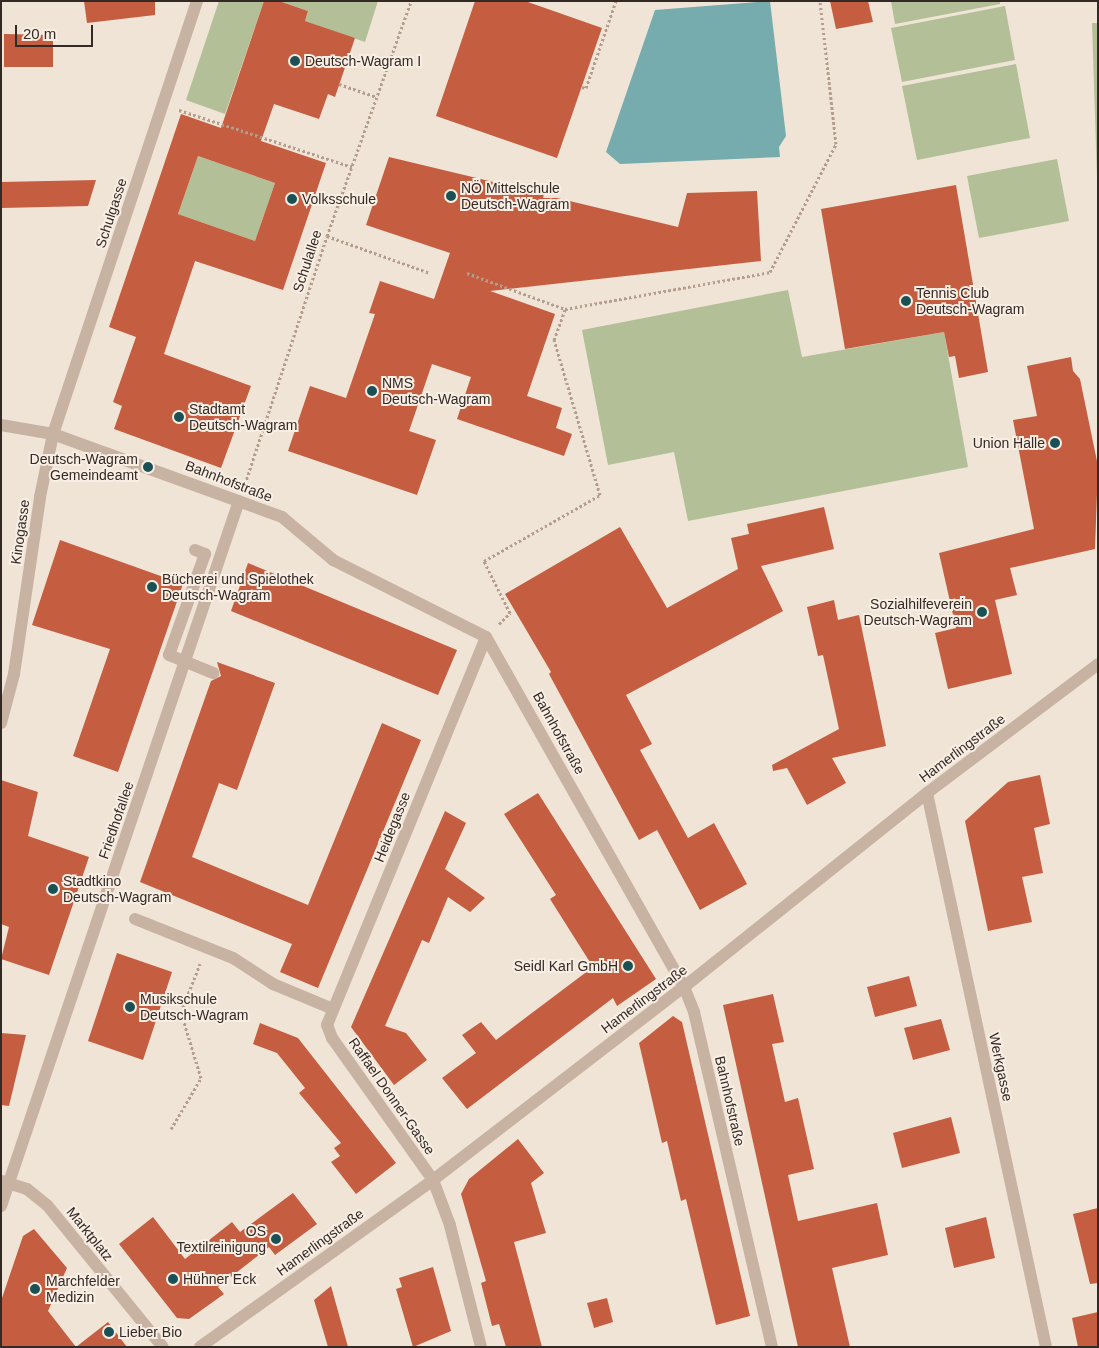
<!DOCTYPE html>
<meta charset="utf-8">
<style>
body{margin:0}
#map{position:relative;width:1099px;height:1348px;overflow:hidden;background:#f0e4d7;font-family:Arial,sans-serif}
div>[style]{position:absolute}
.green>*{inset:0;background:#b2bf97}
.water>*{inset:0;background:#76acad}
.building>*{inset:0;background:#c55d40}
.path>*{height:3px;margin-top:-1.5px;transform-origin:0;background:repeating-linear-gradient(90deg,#b49d8d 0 2.5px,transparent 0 5px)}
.minor>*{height:12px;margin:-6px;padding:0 6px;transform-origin:6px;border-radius:6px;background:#c8b3a3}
.dots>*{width:14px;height:14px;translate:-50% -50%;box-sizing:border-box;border:2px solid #f8eee3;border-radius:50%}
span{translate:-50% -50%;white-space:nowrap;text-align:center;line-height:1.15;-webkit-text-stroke:4px #f8eee3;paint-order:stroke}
.poi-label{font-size:14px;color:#332925}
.left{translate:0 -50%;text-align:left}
.right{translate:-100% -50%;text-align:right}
.street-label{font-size:14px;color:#332925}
.frame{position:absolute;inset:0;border:2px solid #332925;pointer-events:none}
.scale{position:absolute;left:15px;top:25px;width:78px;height:22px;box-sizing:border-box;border:2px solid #332925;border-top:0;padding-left:6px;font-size:15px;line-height:18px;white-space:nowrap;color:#332925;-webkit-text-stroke:4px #f8eee3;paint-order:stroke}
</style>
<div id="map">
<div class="green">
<div style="clip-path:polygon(219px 1px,264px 1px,225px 114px,186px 100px)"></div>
<div style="clip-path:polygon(279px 1px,378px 1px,365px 42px,305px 21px,308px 11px)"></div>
<div style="clip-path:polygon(891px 1px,1000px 1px,1000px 4px,895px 24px)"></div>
<div style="clip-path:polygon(1005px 6px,1015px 60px,902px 82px,891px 28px)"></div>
<div style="clip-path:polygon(1092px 23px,1098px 23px,1098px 209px)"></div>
<div style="clip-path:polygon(1016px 64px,1030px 138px,917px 160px,902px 86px)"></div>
<div style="clip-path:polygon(198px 156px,275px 183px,255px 241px,178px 214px)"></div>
<div style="clip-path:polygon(1057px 159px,1069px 221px,979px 238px,967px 176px)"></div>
<div style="clip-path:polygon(788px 290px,802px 357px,944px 332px,968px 467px,688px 521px,674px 452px,608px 465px,582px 330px)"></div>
</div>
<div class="water">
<div style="clip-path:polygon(770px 1px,786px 136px,779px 147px,780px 157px,620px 164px,606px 152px,655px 10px)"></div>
</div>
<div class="building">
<div style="clip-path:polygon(84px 1px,155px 1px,155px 15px,87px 23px)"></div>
<div style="clip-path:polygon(evenodd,264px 1px,279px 1px,308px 11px,305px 21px,355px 38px,335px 97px,328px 94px,319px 119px,274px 104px,261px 141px,326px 163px,283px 290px,195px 261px,164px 354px,251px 386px,221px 468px,114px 429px,122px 406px,113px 402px,136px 337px,109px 327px,181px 114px,221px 128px,264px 1px,198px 156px,275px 183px,255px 241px,178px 214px,198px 156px)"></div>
<div style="clip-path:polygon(475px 1px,525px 1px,602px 28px,557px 158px,436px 116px)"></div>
<div style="clip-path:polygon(830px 1px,868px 1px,873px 22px,836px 29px)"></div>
<div style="clip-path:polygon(4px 34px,53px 35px,53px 67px,4px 67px)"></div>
<div style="clip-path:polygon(389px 157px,544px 194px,543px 198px,557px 198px,678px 227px,687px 193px,757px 191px,761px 261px,490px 291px,555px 314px,527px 396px,562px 408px,556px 428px,572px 434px,564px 456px,457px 419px,471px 377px,432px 364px,409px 431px,436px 440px,417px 495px,288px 451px,310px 386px,346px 398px,375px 314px,369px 313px,380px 281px,434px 299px,450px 253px,366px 225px)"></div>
<div style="clip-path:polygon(96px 180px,88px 206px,1px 208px,1px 182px)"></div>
<div style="clip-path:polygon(956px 185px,988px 372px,959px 378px,955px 356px,949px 357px,944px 332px,845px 349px,821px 209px)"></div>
<div style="clip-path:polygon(1071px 357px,1073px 371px,1080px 379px,1098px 466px,1095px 549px,1010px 568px,1017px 595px,995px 600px,1012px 674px,948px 689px,935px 633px,956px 628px,939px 553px,1034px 529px,1013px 420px,1037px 416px,1027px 366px)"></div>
<div style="clip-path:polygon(824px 507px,834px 549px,761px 566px,783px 611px,626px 695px,652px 744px,640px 750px,688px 838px,714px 823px,747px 884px,700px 910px,657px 830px,639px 840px,549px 674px,551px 672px,505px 594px,620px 527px,667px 608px,738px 569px,731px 538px,749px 534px,747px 524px)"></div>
<div style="clip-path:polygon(60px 540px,183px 584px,118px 772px,73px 756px,110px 649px,32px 625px)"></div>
<div style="clip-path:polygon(248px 563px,457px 650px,438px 695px,231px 611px)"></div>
<div style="clip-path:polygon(834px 600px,838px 620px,859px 615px,886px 746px,832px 758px,846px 783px,807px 805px,787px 768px,773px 771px,772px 765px,839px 729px,823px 655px,818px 656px,807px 607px)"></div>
<div style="clip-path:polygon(217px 662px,275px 683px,237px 790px,219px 783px,192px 857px,308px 905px,382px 723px,421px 740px,318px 988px,280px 972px,292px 944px,140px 882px,211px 681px,221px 676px)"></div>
<div style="clip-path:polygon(1040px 775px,1050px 824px,1034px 828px,1043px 873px,1022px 877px,1032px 922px,988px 931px,965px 821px,1008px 782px)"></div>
<div style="clip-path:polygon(1px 780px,38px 792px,28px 836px,89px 857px,49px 975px,1px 959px,9px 927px,1px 924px)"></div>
<div style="clip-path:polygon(538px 793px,656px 979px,617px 1006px,613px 998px,467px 1109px,442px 1078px,476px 1053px,462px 1035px,481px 1022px,496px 1040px,593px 967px,550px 899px,556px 895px,504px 814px)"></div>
<div style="clip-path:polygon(445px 811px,466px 823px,445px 869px,485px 898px,470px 912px,448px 897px,429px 943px,422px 940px,385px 1026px,406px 1033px,427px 1060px,394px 1085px,351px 1027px)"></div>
<div style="clip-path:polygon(117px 953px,172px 972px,143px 1060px,88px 1041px)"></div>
<div style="clip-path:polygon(909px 976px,917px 1006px,875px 1017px,867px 987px)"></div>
<div style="clip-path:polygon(773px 994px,784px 1042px,772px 1044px,785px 1102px,798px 1098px,814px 1169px,788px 1175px,798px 1221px,877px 1203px,888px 1255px,832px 1268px,850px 1347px,798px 1347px,723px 1005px)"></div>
<div style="clip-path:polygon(673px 1016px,682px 1022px,750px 1316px,716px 1325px,686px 1199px,681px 1201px,667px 1141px,662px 1143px,639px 1043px)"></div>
<div style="clip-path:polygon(941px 1019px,950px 1050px,913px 1060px,904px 1028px)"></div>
<div style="clip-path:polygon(260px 1023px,298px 1038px,396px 1163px,356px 1194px,331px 1162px,340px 1156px,334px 1148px,341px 1143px,299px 1093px,305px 1088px,277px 1053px,253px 1044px)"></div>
<div style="clip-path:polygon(1px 1033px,26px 1035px,9px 1106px,1px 1105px)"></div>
<div style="clip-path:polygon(951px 1117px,960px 1153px,902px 1168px,893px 1133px)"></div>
<div style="clip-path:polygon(518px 1139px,544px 1173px,531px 1183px,546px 1233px,514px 1242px,542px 1347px,506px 1347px,499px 1324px,492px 1326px,481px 1283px,486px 1281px,461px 1194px,469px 1179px)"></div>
<div style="clip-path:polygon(293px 1193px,317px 1224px,275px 1255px,269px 1247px,218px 1287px,224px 1294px,189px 1319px,177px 1318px,119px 1244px,153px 1217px,185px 1259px,232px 1222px,240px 1232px)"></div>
<div style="clip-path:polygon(1098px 1208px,1098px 1283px,1090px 1284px,1073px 1214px)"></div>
<div style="clip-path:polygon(986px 1217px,995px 1258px,954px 1268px,945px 1228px)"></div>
<div style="clip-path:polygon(34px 1229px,67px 1268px,48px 1311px,76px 1347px,108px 1322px,127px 1347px,1px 1347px,1px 1301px,23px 1236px)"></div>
<div style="clip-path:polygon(433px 1267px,451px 1331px,413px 1347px,396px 1289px,402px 1287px,399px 1278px)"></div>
<div style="clip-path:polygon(331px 1286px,348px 1347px,328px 1347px,314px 1300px)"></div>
<div style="clip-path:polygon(607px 1298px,613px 1322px,594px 1328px,587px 1303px)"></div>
<div style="clip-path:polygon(1098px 1312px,1098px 1347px,1078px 1347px,1072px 1318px)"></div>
</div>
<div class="path">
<div style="left:339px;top:84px;width:40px;rotate:18.9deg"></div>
<div style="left:582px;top:87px;width:4px;rotate:14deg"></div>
<div style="left:586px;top:88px;width:92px;rotate:-71deg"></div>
<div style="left:179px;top:110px;width:182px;rotate:18.2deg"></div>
<div style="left:327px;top:236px;width:109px;rotate:19.8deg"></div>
<div style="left:467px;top:273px;width:104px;rotate:20.2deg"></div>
<div style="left:245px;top:484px;width:261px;rotate:-71.7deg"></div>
<div style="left:327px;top:236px;width:250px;rotate:-70.3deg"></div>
<div style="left:499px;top:624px;width:16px;rotate:-45deg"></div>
<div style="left:510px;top:613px;width:58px;rotate:-116.6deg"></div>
<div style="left:484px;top:561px;width:133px;rotate:-29.6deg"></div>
<div style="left:600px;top:495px;width:162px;rotate:-106.5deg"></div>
<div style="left:554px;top:340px;width:33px;rotate:-70deg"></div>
<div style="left:565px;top:309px;width:208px;rotate:-10.2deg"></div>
<div style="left:770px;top:272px;width:144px;rotate:-62.7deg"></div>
<div style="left:836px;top:144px;width:144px;rotate:-96.4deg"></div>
<div style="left:171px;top:1129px;width:59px;rotate:-59.5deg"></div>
<div style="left:201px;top:1078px;width:69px;rotate:-106.9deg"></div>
<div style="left:181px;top:1012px;width:52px;rotate:-68.4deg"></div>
</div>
<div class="minor">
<div style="left:1px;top:425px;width:53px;rotate:9.8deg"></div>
<div style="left:53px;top:434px;width:244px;rotate:19.9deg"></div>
<div style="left:282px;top:517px;width:67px;rotate:40.1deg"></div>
<div style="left:333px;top:560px;width:171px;rotate:26.7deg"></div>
<div style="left:486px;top:637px;width:402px;rotate:60.5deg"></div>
<div style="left:684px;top:987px;width:27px;rotate:68deg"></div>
<div style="left:694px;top:1012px;width:344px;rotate:76.9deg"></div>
<div style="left:195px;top:550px;width:11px;rotate:22deg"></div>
<div style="left:205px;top:554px;width:107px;rotate:109.6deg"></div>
<div style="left:169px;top:655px;width:48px;rotate:22.2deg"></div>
<div style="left:1px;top:723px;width:51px;rotate:-75.1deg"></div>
<div style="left:14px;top:674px;width:179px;rotate:-81.6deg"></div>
<div style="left:40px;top:497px;width:64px;rotate:-78.3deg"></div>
<div style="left:53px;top:434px;width:456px;rotate:-71.6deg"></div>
<div style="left:927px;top:793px;width:567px;rotate:77.88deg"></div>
<div style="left:135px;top:919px;width:105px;rotate:21.7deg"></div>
<div style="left:233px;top:958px;width:48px;rotate:33deg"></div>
<div style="left:273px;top:984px;width:65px;rotate:22.6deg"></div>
<div style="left:2px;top:1181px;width:26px;rotate:18deg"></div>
<div style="left:27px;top:1189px;width:26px;rotate:39deg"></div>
<div style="left:47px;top:1205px;width:183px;rotate:50.8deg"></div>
<div style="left:1px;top:1206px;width:744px;rotate:-71.35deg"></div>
<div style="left:200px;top:1347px;width:287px;rotate:-35.6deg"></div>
<div style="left:433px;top:1180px;width:317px;rotate:-37.6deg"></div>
<div style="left:684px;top:987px;width:311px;rotate:-38.6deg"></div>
<div style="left:927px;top:793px;width:214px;rotate:-37deg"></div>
<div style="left:481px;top:1347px;width:126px;rotate:-104.3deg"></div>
<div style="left:450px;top:1225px;width:48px;rotate:-110.7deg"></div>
<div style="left:433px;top:1180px;width:174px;rotate:-125.4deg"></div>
<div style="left:332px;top:1038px;width:14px;rotate:-111deg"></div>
<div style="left:327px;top:1025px;width:419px;rotate:-67.7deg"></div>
</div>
<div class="dots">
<div style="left:295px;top:61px;background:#1b5154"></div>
<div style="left:451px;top:196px;background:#1b5154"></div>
<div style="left:292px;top:199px;background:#1b5154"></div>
<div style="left:906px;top:301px;background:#1b5154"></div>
<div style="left:372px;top:391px;background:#1b5154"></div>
<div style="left:179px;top:417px;background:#1b5154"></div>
<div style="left:1055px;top:443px;background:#1b5154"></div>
<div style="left:148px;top:467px;background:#1b5154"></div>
<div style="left:152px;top:587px;background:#1b5154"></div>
<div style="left:982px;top:612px;background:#1b5154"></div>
<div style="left:53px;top:889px;background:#1b5154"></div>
<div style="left:628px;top:966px;background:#1b5154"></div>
<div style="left:130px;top:1007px;background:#1b5154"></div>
<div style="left:276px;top:1239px;background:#1b5154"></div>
<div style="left:173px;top:1279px;background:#1b5154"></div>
<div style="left:35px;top:1289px;background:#1b5154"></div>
<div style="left:109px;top:1332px;background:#1b5154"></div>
</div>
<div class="poi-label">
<span class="left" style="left:305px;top:61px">Deutsch-Wagram I</span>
<span class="left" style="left:461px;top:196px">NÖ Mittelschule<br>Deutsch-Wagram</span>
<span class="left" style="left:302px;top:199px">Volksschule</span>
<span class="left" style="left:916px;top:301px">Tennis Club<br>Deutsch-Wagram</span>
<span class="left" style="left:382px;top:391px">NMS<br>Deutsch-Wagram</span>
<span class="left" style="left:189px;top:417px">Stadtamt<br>Deutsch-Wagram</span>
<span class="right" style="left:1045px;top:443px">Union Halle</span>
<span class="right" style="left:138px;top:467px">Deutsch-Wagram<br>Gemeindeamt</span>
<span class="left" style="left:162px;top:587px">Bücherei und Spielothek<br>Deutsch-Wagram</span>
<span class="right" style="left:972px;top:612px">Sozialhilfeverein<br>Deutsch-Wagram</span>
<span class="left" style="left:63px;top:889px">Stadtkino<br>Deutsch-Wagram</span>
<span class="right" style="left:618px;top:966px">Seidl Karl GmbH</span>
<span class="left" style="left:140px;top:1007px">Musikschule<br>Deutsch-Wagram</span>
<span class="right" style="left:266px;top:1239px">OS<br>Textilreinigung</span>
<span class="left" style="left:183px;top:1279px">Hühner Eck</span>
<span class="left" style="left:46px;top:1289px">Marchfelder<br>Medizin</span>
<span class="left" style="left:119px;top:1332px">Lieber Bio</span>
</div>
<div class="street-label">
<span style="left:111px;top:213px;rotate:-72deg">Schulgasse</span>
<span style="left:307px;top:261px;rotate:-72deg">Schulallee</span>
<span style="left:229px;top:481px;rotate:21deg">Bahnhofstraße</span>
<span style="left:20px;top:532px;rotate:-82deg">Kinogasse</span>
<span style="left:559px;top:733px;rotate:61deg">Bahnhofstraße</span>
<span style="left:962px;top:748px;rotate:-37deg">Hamerlingstraße</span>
<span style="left:116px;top:820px;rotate:-71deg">Friedhofallee</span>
<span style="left:392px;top:827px;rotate:-68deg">Heidegasse</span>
<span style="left:644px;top:999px;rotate:-37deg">Hamerlingstraße</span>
<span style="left:1001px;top:1067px;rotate:78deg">Werkgasse</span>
<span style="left:392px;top:1096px;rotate:55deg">Raffael Donner-Gasse</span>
<span style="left:730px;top:1101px;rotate:77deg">Bahnhofstraße</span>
<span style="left:90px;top:1234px;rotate:51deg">Marktplatz</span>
<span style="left:320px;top:1242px;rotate:-36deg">Hamerlingstraße</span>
</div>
<div class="frame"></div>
<div class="scale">20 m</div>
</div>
